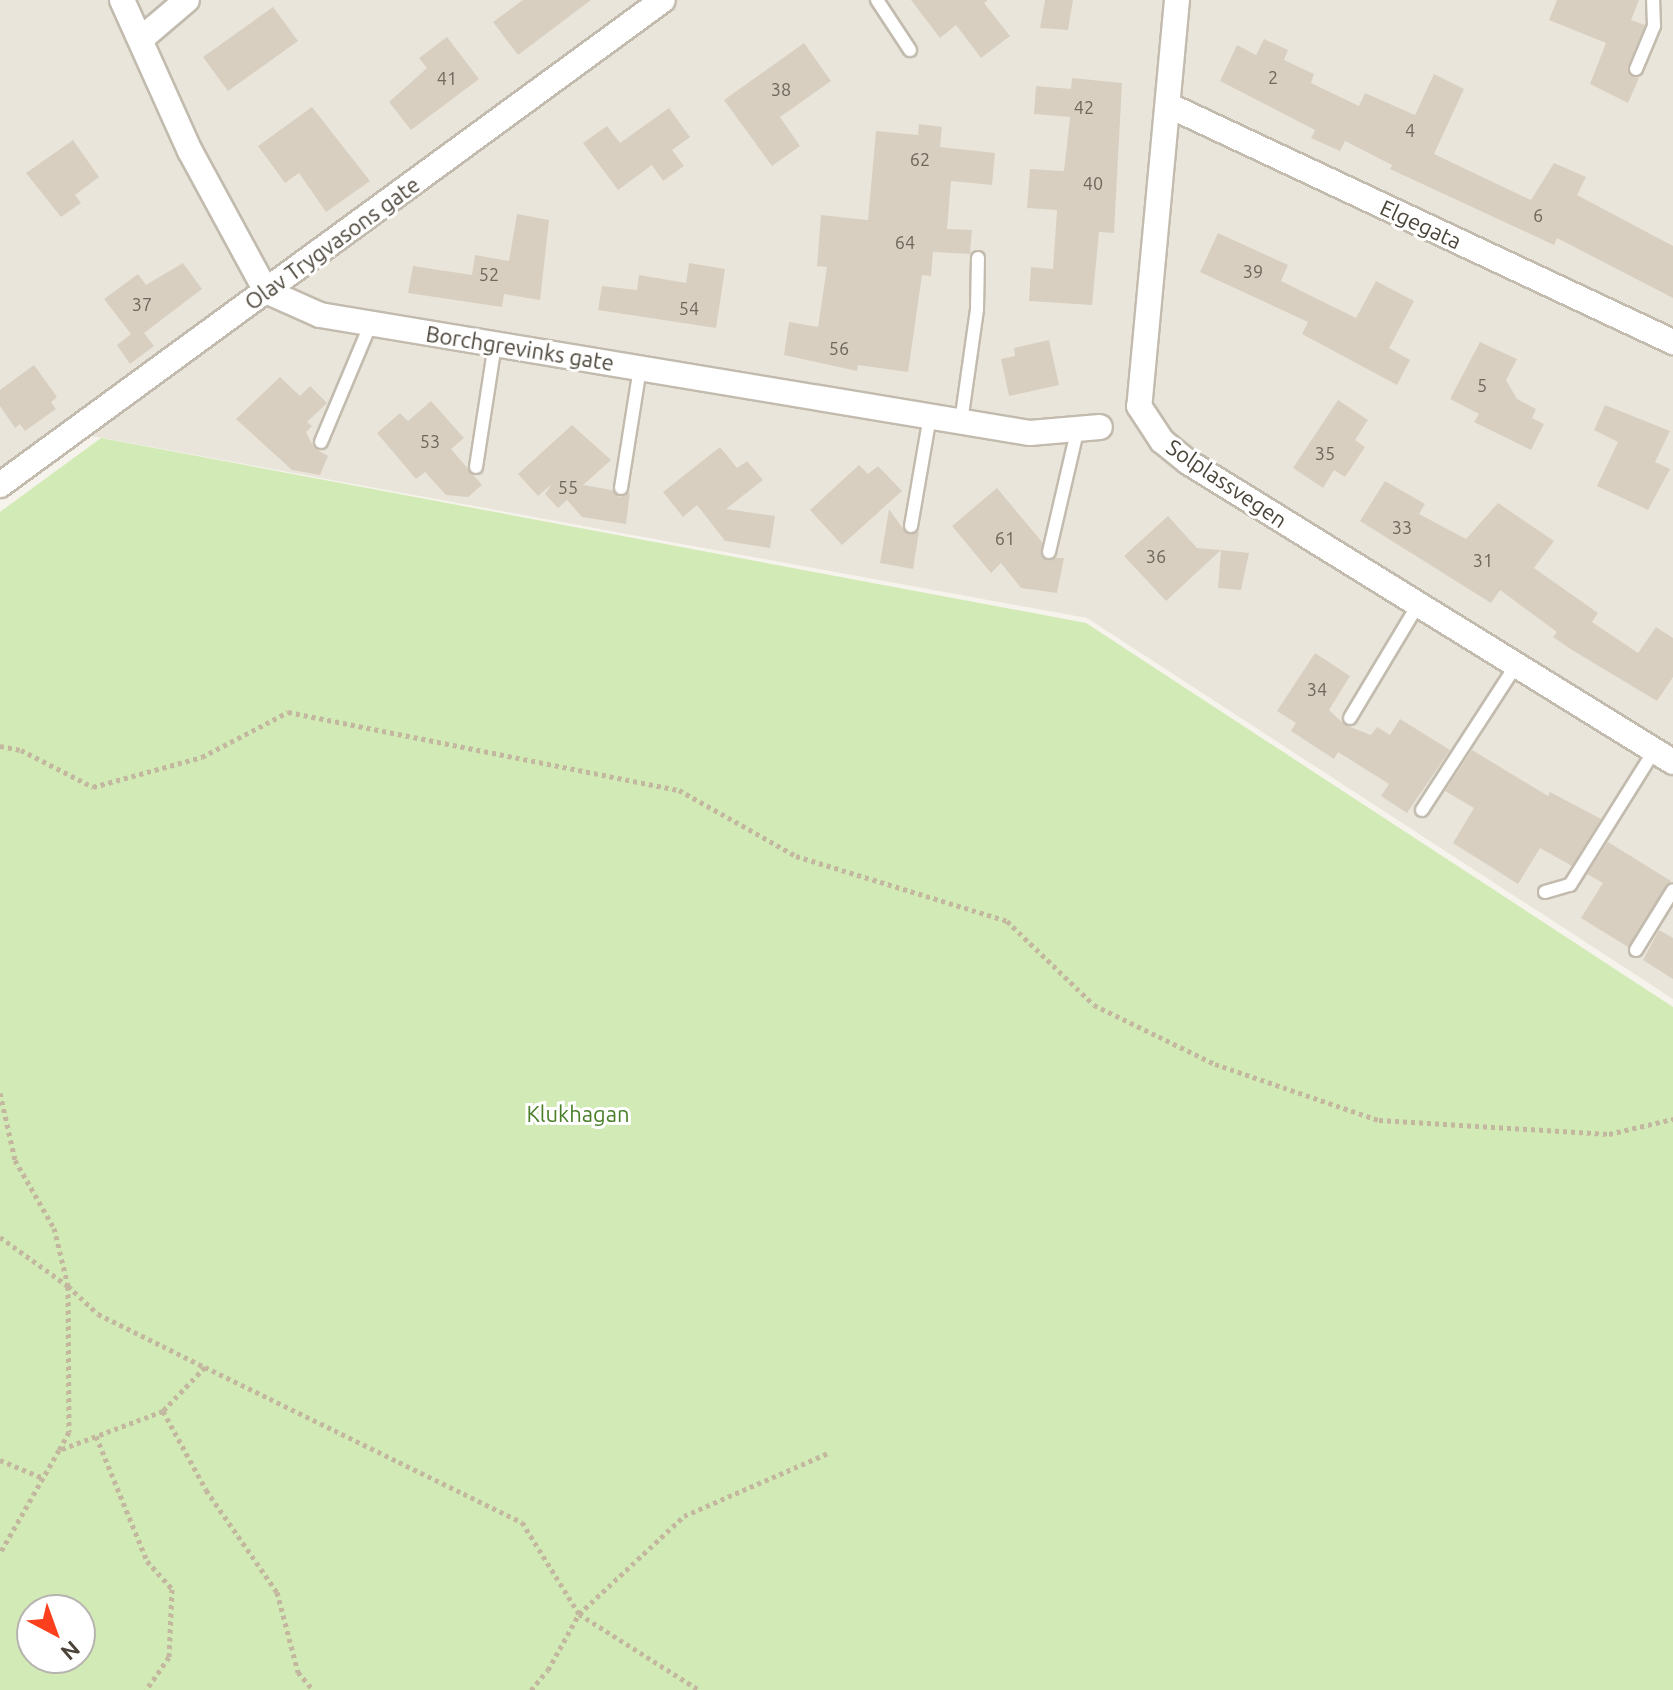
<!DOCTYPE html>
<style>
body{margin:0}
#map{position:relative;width:1673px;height:1690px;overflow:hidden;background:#f6f3ec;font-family:Ubuntu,sans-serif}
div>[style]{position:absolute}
.residential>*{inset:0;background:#eae5da}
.green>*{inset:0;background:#d2eab5}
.building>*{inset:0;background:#d8cfc1}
.path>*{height:5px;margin-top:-2.5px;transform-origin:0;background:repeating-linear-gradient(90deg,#c4b79f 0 4px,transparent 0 8px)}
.roads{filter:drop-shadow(2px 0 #c2bbae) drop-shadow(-2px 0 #c2bbae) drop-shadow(0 2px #c2bbae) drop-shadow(0 -2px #c2bbae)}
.service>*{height:12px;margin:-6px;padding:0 6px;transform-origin:6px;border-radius:6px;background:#fff}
.minor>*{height:24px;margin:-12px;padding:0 12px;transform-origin:12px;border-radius:12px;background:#fff}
span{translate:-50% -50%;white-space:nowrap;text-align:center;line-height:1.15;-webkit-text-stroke:6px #fff;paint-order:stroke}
.number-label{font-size:18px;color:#6e675b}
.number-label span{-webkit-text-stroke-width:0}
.street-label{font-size:22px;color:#4b4439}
.park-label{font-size:22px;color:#4a7f2a}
.north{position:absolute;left:16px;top:1594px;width:80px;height:80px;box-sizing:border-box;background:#fff;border:2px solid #b7b4b0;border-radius:50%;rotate:139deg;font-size:22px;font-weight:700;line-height:32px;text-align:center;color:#4b4439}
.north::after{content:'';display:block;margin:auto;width:28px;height:36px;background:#fc3f1d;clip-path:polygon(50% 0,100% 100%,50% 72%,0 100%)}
</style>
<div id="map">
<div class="residential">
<div style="clip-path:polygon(0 0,1673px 0,1673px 999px,1087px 618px,53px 429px,0 467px)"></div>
</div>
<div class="green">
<div style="clip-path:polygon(evenodd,101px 438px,1086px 623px,1673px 1007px,1673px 1690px,0 1690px,0 512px,101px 438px,32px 1610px,80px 1610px,80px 1658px,32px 1658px,32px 1610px)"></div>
</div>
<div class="building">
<div style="clip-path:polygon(523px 0,591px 0,518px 55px,493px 22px)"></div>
<div style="clip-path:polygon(911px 0,988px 0,984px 3px,1010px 36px,981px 58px,956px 25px,940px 38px)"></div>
<div style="clip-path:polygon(1045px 0,1073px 0,1068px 30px,1040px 28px)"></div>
<div style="clip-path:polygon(1557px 0,1639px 0,1631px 20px,1645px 25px,1628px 66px,1629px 75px,1639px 78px,1628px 103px,1590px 84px,1606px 43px,1549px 20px)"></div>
<div style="clip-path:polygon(273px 7px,298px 41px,228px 91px,203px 57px)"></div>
<div style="clip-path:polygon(447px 37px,479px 79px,411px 130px,389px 102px,427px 68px,419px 58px)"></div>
<div style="clip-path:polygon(1264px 39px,1288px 50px,1284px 60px,1314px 74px,1311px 83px,1359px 106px,1365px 93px,1415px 115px,1434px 74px,1464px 89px,1434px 154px,1531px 200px,1554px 163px,1586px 177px,1577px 195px,1673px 246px,1673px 298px,1557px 238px,1554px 245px,1390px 169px,1392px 165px,1345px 141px,1340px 151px,1311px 138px,1315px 130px,1220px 81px,1237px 45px,1256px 55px)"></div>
<div style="clip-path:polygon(804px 43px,831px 81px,780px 117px,800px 146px,772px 166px,724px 100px)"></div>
<div style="clip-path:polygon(1072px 78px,1122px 83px,1114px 233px,1099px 232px,1092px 305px,1029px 301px,1031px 267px,1053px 269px,1057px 210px,1027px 208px,1030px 169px,1064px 171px,1070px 117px,1034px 114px,1036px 86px,1071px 89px)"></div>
<div style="clip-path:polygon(312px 107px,370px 181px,326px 212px,299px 173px,285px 183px,258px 146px)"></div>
<div style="clip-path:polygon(669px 108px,690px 137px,672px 150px,684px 166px,663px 181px,652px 165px,618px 190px,583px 143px,607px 126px,620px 143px)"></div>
<div style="clip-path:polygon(919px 124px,942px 127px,940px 147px,995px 153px,992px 185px,951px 181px,947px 229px,972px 230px,970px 254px,933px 252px,931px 276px,922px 275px,908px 372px,858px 365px,857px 371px,784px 355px,789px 322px,818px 327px,827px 267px,817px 266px,821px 215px,868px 220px,876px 131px,918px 135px)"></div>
<div style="clip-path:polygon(73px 140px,99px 177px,75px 195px,81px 203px,61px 217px,26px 173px)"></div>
<div style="clip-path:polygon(517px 214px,549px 220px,540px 300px,504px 294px,502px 307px,408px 293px,413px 266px,472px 275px,475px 255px,509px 261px)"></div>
<div style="clip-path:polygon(1218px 233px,1288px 265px,1281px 281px,1356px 318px,1376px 281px,1414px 301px,1389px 348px,1410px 360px,1397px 385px,1302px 334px,1308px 322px,1200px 272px)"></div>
<div style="clip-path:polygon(183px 263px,202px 289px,144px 333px,154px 346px,130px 364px,117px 345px,131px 334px,104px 299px,138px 274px,146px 285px)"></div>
<div style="clip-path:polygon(689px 263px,725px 269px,716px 328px,598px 310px,602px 286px,637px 290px,639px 275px,686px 283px)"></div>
<div style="clip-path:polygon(1049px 340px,1059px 385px,1009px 396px,1001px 359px,1015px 356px,1014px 348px)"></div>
<div style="clip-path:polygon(1480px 342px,1517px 359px,1506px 380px,1517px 399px,1536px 409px,1532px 418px,1544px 424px,1531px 450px,1474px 422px,1479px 414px,1450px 399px)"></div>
<div style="clip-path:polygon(34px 365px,57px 397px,51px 402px,56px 409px,25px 431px,20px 424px,15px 428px,0 406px,0 390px)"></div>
<div style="clip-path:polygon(280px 377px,300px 396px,310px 386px,327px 403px,307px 422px,312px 426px,306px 432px,314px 448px,328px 456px,320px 475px,292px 470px,236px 419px)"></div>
<div style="clip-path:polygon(1338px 400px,1368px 420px,1355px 440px,1365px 447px,1345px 477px,1334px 470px,1323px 488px,1293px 468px)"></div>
<div style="clip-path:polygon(431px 401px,464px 438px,451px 449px,482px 485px,468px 497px,446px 495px,425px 472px,416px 479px,377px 433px,400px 413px,408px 421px)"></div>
<div style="clip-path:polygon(1605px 405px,1670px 431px,1655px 462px,1670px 469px,1648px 510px,1597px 486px,1618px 442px,1594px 430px)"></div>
<div style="clip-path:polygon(572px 425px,611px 460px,583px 485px,612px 490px,619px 497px,630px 493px,626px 524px,582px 517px,567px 500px,558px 508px,545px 494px,552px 484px,538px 496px,518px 474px)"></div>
<div style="clip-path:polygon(720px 447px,737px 468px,747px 461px,763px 480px,726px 509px,775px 516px,770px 548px,725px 541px,697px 505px,683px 517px,663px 492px)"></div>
<div style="clip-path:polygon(859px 465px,868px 474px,878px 466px,902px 491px,842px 545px,810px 510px)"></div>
<div style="clip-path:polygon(1385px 481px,1425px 504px,1419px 514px,1466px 539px,1498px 503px,1554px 541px,1534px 568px,1598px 613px,1592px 622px,1638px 653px,1656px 627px,1673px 638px,1673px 677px,1657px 701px,1572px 650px,1553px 637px,1557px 632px,1500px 590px,1491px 603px,1360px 521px)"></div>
<div style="clip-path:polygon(997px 488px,1042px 542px,1042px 558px,1064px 558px,1057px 593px,1021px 588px,1001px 563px,991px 573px,952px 526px)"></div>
<div style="clip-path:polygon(889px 509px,906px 533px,919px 532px,913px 569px,880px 563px)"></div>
<div style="clip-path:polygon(1168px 516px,1197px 548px,1221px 550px,1166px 601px,1124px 556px)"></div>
<div style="clip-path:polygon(1221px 550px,1249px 553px,1241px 590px,1218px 588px)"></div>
<div style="clip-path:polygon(1315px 653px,1350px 676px,1329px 710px,1345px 725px,1371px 735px,1377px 727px,1390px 735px,1400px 719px,1450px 750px,1407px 813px,1381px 796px,1389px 784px,1338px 752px,1334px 759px,1291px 731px,1296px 723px,1277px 711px)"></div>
<div style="clip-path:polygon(1472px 750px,1548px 796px,1550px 792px,1601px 819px,1572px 866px,1540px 848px,1518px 884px,1453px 843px,1474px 808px,1445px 791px)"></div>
<div style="clip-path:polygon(1608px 842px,1671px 881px,1628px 947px,1581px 918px,1603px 883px,1587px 874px)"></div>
<div style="clip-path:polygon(1659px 930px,1673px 938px,1673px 979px,1643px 960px)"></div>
</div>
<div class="path">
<div style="left:0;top:746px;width:21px;rotate:11deg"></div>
<div style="left:21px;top:750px;width:81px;rotate:27.2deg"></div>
<div style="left:93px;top:787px;width:113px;rotate:-15.4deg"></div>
<div style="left:202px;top:757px;width:97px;rotate:-27.6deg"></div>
<div style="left:288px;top:712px;width:399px;rotate:11.3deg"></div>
<div style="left:679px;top:790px;width:134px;rotate:29.4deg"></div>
<div style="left:796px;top:856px;width:221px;rotate:17.1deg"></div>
<div style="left:1007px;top:921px;width:121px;rotate:44deg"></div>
<div style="left:1094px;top:1005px;width:135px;rotate:26deg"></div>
<div style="left:1215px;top:1064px;width:173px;rotate:18.9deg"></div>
<div style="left:1379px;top:1120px;width:230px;rotate:3.5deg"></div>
<div style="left:1609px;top:1134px;width:66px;rotate:-13.2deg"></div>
<div style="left:0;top:1093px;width:69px;rotate:77.4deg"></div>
<div style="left:15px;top:1160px;width:78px;rotate:60.2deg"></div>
<div style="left:54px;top:1228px;width:60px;rotate:76.4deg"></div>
<div style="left:68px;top:1286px;width:41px;rotate:43deg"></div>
<div style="left:98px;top:1314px;width:119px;rotate:26.4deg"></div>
<div style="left:205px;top:1367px;width:61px;rotate:133.7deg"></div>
<div style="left:163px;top:1411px;width:111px;rotate:159.4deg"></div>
<div style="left:59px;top:1450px;width:119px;rotate:119.8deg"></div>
<div style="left:0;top:1237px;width:84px;rotate:35.8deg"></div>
<div style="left:68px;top:1286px;width:146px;rotate:89.6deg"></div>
<div style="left:69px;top:1432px;width:21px;rotate:119deg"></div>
<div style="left:205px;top:1367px;width:353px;rotate:26.1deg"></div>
<div style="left:522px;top:1522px;width:108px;rotate:58.2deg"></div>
<div style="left:579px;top:1614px;width:142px;rotate:32.3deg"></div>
<div style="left:163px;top:1411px;width:90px;rotate:61.4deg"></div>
<div style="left:206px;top:1490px;width:124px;rotate:55.2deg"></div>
<div style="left:277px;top:1592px;width:83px;rotate:75.3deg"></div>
<div style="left:298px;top:1672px;width:23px;rotate:50deg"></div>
<div style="left:96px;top:1436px;width:135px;rotate:67.8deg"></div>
<div style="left:147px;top:1561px;width:38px;rotate:48deg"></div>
<div style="left:172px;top:1589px;width:68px;rotate:92.5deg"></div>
<div style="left:169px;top:1657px;width:40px;rotate:124.9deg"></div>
<div style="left:0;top:1460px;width:47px;rotate:22.7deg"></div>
<div style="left:531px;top:1690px;width:26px;rotate:-50deg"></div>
<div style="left:548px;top:1670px;width:64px;rotate:-61deg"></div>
<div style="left:579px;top:1614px;width:144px;rotate:-43deg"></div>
<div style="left:684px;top:1516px;width:157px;rotate:-23.6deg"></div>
</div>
<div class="roads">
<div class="service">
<div style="left:877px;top:0;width:60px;rotate:56.6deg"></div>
<div style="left:1636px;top:69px;width:47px;rotate:-67.3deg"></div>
<div style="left:1654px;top:26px;width:26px;rotate:-92deg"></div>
<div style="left:961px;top:422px;width:114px;rotate:-81.9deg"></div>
<div style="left:977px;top:309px;width:51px;rotate:-88.9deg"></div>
<div style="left:321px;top:442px;width:129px;rotate:-67.2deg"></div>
<div style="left:476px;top:467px;width:124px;rotate:-81.2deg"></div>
<div style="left:621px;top:488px;width:121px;rotate:-81deg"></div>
<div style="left:911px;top:526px;width:112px;rotate:-80.2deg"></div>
<div style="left:1049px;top:552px;width:123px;rotate:-76.9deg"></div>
<div style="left:1350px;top:718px;width:132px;rotate:-59deg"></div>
<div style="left:1422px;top:810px;width:173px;rotate:-57deg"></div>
<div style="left:1545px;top:892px;width:26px;rotate:-16deg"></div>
<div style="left:1570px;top:885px;width:158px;rotate:-57.9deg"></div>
<div style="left:1636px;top:950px;width:70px;rotate:-58.3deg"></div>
</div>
<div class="minor">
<div style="left:122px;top:0;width:166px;rotate:65.8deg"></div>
<div style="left:190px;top:151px;width:159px;rotate:61.5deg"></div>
<div style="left:266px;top:291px;width:59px;rotate:24deg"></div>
<div style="left:320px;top:315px;width:720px;rotate:9.44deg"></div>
<div style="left:1030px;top:433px;width:70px;rotate:-4.9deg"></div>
<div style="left:1177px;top:0;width:408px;rotate:95.3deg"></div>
<div style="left:1139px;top:406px;width:42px;rotate:56.7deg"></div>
<div style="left:1162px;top:441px;width:33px;rotate:39deg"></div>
<div style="left:1188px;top:462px;width:570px;rotate:31.74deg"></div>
<div style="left:141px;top:39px;width:60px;rotate:-40.3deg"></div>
<div style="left:1170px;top:106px;width:556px;rotate:25.14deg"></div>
<div style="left:0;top:485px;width:821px;rotate:-36.19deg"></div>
</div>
</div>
<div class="number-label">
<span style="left:1273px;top:77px">2</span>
<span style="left:447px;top:78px">41</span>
<span style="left:781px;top:89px">38</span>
<span style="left:1084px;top:107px">42</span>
<span style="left:1410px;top:130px">4</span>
<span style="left:920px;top:159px">62</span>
<span style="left:1093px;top:183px">40</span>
<span style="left:1538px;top:215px">6</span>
<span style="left:905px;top:242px">64</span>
<span style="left:1253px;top:271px">39</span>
<span style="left:489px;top:274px">52</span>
<span style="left:142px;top:304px">37</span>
<span style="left:689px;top:308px">54</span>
<span style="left:839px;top:348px">56</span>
<span style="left:1482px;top:385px">5</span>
<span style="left:430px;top:441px">53</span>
<span style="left:1325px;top:453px">35</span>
<span style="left:568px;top:487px">55</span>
<span style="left:1402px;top:527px">33</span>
<span style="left:1005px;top:538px">61</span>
<span style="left:1156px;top:556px">36</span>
<span style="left:1483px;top:560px">31</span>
<span style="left:1317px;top:689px">34</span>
</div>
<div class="street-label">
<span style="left:1421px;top:224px;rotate:25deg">Elgegata</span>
<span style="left:332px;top:243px;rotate:-36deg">Olav Trygvasons gate</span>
<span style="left:520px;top:348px;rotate:9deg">Borchgrevinks gate</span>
<span style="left:1227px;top:483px;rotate:34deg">Solplassvegen</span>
</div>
<div class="park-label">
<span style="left:578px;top:1114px">Klukhagan</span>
</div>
<div class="north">N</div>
</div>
